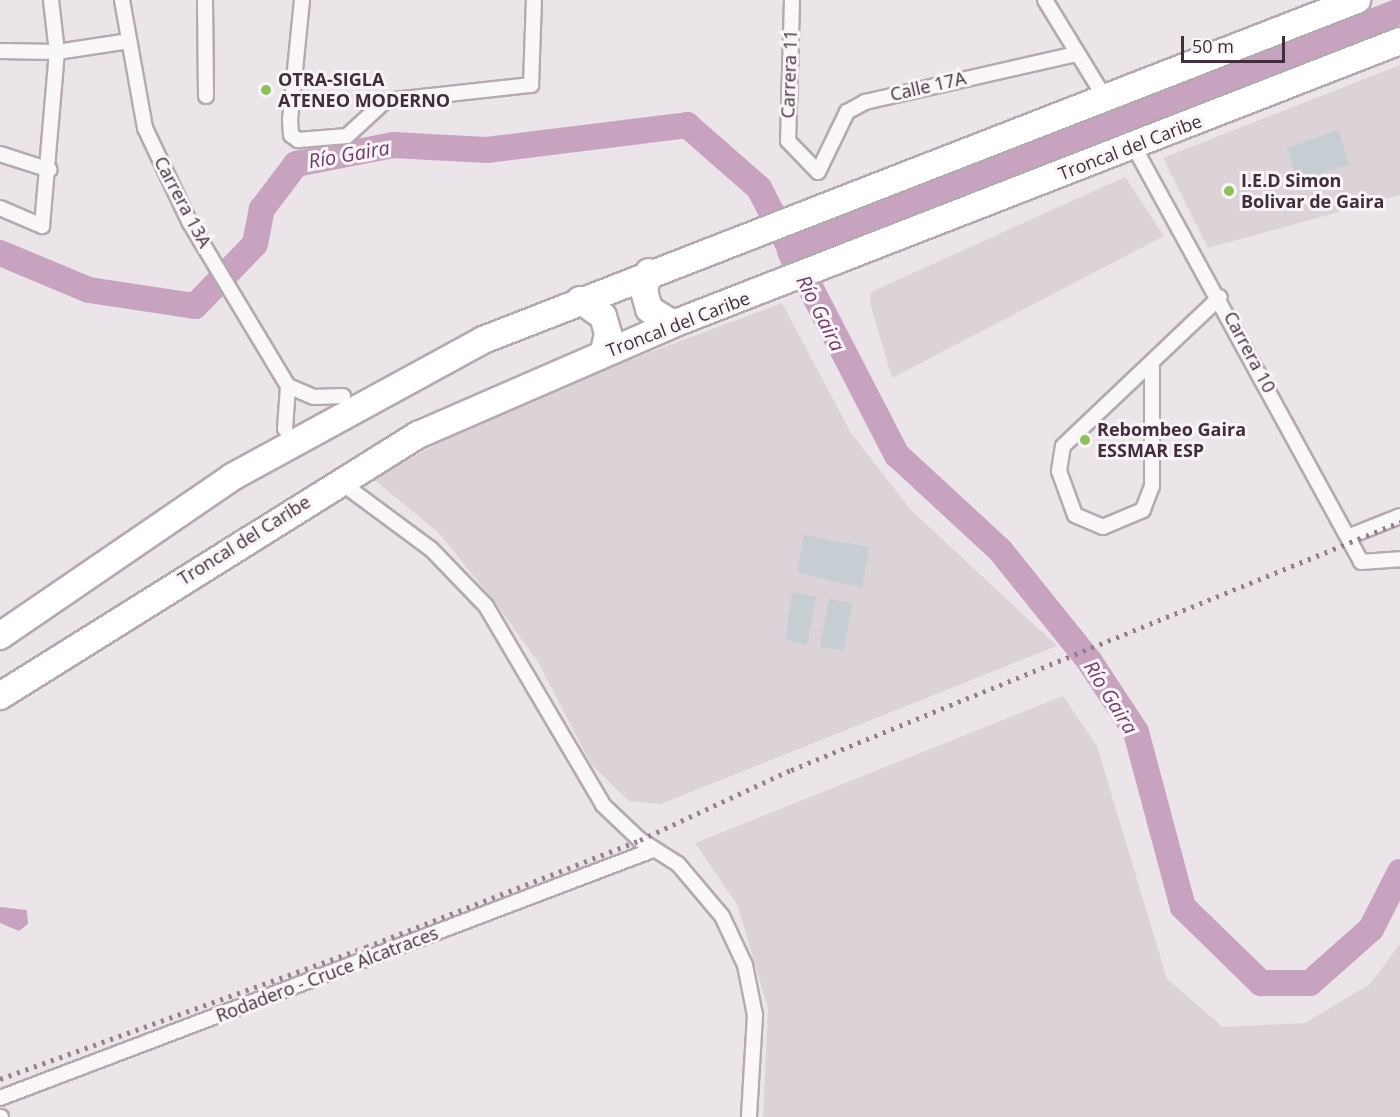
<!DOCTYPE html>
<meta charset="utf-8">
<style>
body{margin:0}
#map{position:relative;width:1400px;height:1117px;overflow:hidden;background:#ebe4e9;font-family:"Open Sans",sans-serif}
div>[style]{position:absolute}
.built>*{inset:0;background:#dcd3d9}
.green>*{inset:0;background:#c6ced4}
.water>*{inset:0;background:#c7a3c0}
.river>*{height:26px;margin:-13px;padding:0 13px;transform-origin:13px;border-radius:13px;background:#c7a3c0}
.roads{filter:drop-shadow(2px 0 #b5a9b2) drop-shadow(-2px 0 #b5a9b2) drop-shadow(0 2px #b5a9b2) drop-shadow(0 -2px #b5a9b2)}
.street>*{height:14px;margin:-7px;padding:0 7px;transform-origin:7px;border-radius:7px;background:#f9f7f8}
.highway>*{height:26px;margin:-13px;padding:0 13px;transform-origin:13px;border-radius:13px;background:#fff}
.rail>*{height:4.5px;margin-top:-2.25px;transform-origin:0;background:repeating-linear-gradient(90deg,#937f8d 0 3px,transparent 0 9px)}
.dots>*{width:16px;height:16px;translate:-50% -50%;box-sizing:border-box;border:3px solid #f8f4f7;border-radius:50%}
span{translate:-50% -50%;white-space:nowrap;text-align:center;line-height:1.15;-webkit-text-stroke:6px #f8f4f7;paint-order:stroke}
.street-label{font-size:18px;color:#422d3c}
.poi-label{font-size:18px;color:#422d3c;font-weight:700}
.left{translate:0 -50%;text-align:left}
.water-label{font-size:20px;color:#723b66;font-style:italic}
.scale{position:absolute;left:1181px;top:36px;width:104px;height:27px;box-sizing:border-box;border:3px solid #422d3c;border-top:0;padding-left:8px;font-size:18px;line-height:21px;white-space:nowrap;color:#422d3c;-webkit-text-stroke:4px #f8f4f7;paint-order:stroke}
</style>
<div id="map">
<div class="built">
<div style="clip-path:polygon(1400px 65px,1400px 195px,1208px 248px,1163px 158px)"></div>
<div style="clip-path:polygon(1125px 177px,1164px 236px,892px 378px,870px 303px,871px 292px)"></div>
<div style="clip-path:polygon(782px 303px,851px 433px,911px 510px,1057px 646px,661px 804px,629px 801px,591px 764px,538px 662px,494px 601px,438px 532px,373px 479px,504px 407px)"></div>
<div style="clip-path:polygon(1063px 696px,1097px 746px,1167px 979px,1223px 1027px,1305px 1023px,1370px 984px,1400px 944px,1400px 1117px,763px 1117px,768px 1009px,738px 906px,695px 843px)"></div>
</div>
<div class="green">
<div style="clip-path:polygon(1338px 130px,1350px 164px,1297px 181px,1287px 148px)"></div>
<div style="clip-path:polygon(804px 535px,869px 547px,862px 588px,797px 572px)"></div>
<div style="clip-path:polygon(792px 592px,816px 597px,807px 645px,785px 639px)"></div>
<div style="clip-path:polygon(829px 599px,852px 603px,844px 651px,820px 646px)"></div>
</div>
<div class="water">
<div style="clip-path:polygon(0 907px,27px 910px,28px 924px,19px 931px,0 923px)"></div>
</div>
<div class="river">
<div style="left:0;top:253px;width:96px;rotate:22.6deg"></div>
<div style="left:89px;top:290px;width:107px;rotate:8.6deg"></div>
<div style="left:195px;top:306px;width:86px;rotate:-45.9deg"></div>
<div style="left:255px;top:244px;width:36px;rotate:-79deg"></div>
<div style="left:262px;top:209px;width:56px;rotate:-52.9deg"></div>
<div style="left:296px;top:164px;width:99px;rotate:-11.1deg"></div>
<div style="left:393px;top:145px;width:94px;rotate:3deg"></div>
<div style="left:487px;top:150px;width:202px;rotate:-7.1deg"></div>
<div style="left:687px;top:125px;width:96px;rotate:41.2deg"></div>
<div style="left:759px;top:188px;width:301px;rotate:62.7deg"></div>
<div style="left:897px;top:455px;width:140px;rotate:42.7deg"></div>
<div style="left:1000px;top:550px;width:144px;rotate:51.2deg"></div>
<div style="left:1090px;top:662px;width:84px;rotate:56.7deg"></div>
<div style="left:1136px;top:732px;width:181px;rotate:75deg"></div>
<div style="left:1183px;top:907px;width:109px;rotate:44.3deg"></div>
<div style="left:1261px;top:983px;width:49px"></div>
<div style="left:1310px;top:983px;width:81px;rotate:-41.5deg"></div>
<div style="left:1371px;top:929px;width:64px;rotate:-63deg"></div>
<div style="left:797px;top:267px;width:17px;rotate:-114deg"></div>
<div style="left:790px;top:251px;width:656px;rotate:-21.48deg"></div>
</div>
<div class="roads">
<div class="street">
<div style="left:122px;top:0;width:130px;rotate:79.8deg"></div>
<div style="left:145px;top:128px;width:105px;rotate:64.7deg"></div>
<div style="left:190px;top:223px;width:190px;rotate:59deg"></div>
<div style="left:288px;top:386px;width:43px;rotate:94deg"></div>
<div style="left:205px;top:0;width:96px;rotate:89.4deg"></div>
<div style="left:302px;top:0;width:121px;rotate:95.7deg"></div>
<div style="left:290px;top:120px;width:15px;rotate:86deg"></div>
<div style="left:291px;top:135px;width:9px;rotate:36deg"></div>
<div style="left:298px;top:140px;width:49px;rotate:-4.7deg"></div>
<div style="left:347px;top:136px;width:52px;rotate:-42.6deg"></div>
<div style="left:385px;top:101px;width:147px;rotate:-6.3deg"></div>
<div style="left:531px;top:85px;width:85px;rotate:-88deg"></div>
<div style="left:792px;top:0;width:141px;rotate:91.6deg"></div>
<div style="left:788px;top:141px;width:43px;rotate:45.9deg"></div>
<div style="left:818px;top:172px;width:67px;rotate:-64.2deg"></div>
<div style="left:847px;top:112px;width:21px;rotate:-29deg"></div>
<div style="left:865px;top:102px;width:216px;rotate:-12.8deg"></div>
<div style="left:1045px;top:0;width:115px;rotate:58.5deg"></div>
<div style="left:0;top:51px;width:57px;rotate:1deg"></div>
<div style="left:57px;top:52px;width:73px;rotate:-8.7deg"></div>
<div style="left:1133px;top:145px;width:475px;rotate:61.3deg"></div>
<div style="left:1361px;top:562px;width:39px;rotate:-4deg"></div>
<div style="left:0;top:154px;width:52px;rotate:17.7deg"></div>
<div style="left:0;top:208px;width:46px;rotate:23.2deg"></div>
<div style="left:42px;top:226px;width:175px;rotate:-85.1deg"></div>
<div style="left:57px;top:52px;width:52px;rotate:-96.6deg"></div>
<div style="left:1152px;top:366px;width:120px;rotate:90deg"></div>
<div style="left:1152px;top:486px;width:26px;rotate:111deg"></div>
<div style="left:1143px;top:510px;width:43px;rotate:157deg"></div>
<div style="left:1103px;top:527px;width:30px;rotate:-157deg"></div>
<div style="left:1075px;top:515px;width:47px;rotate:-110deg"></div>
<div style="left:1059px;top:471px;width:25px;rotate:-81deg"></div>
<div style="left:1063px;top:446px;width:216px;rotate:-43.5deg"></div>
<div style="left:288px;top:386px;width:28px;rotate:23deg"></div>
<div style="left:314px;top:397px;width:29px;rotate:-2deg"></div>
<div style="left:339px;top:481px;width:114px;rotate:36.5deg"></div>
<div style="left:431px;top:549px;width:79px;rotate:46deg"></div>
<div style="left:486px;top:606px;width:231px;rotate:59.5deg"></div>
<div style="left:603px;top:805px;width:51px;rotate:43.4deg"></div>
<div style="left:640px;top:840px;width:45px;rotate:32.3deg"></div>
<div style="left:678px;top:864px;width:68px;rotate:49.8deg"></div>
<div style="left:722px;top:916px;width:54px;rotate:64.9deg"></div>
<div style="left:745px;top:965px;width:51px;rotate:78.7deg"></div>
<div style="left:755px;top:1015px;width:102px;rotate:93.4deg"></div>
<div style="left:1350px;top:536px;width:54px;rotate:-21.8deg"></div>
<div style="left:0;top:1098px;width:699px;rotate:-20.8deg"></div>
<div style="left:0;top:1117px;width:1px"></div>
</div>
<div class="highway">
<div style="left:649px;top:272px;width:20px;rotate:105deg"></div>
<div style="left:644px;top:291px;width:19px;rotate:74deg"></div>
<div style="left:649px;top:309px;width:28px;rotate:32deg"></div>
<div style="left:580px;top:300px;width:28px;rotate:35deg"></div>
<div style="left:603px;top:316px;width:19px;rotate:74deg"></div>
<div style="left:608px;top:334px;width:18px;rotate:103deg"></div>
<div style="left:0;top:636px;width:281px;rotate:-34.4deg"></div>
<div style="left:232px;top:477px;width:286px;rotate:-28.6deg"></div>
<div style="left:483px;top:340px;width:938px;rotate:-21.26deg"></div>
<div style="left:0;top:696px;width:493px;rotate:-32deg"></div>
<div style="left:418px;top:435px;width:278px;rotate:-23.5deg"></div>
<div style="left:673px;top:324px;width:780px;rotate:-21.27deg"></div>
</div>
</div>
<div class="rail">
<div style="left:0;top:1079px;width:389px;rotate:-19.8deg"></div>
<div style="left:366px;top:947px;width:294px;rotate:-21.3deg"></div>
<div style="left:640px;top:840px;width:166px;rotate:-24.9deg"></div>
<div style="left:791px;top:770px;width:658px;rotate:-22.16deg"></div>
</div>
<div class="dots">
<div style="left:266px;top:90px;background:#8bc257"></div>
<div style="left:1229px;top:191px;background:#8bc257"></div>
<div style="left:1085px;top:440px;background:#8bc257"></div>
</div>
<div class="street-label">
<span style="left:789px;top:74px;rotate:-88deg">Carrera 11</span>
<span style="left:928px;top:86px;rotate:-13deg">Calle 17A</span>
<span style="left:1130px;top:147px;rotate:-21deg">Troncal del Caribe</span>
<span style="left:183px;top:202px;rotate:62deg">Carrera 13A</span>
<span style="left:678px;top:324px;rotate:-21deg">Troncal del Caribe</span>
<span style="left:1250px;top:352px;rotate:62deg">Carrera 10</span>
<span style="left:244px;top:540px;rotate:-32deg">Troncal del Caribe</span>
<span style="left:327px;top:974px;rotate:-21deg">Rodadero - Cruce Alcatraces</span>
</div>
<div class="poi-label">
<span class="left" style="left:278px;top:90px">OTRA-SIGLA<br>ATENEO MODERNO</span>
<span class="left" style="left:1241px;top:191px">I.E.D Simon<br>Bolivar de Gaira</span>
<span class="left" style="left:1097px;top:440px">Rebombeo Gaira<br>ESSMAR ESP</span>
</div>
<div class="water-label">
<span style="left:349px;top:154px;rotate:-10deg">Río Gaira</span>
<span style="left:821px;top:313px;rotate:63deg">Río Gaira</span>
<span style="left:1111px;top:697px;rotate:58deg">Río Gaira</span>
</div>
<div class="scale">50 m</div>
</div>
